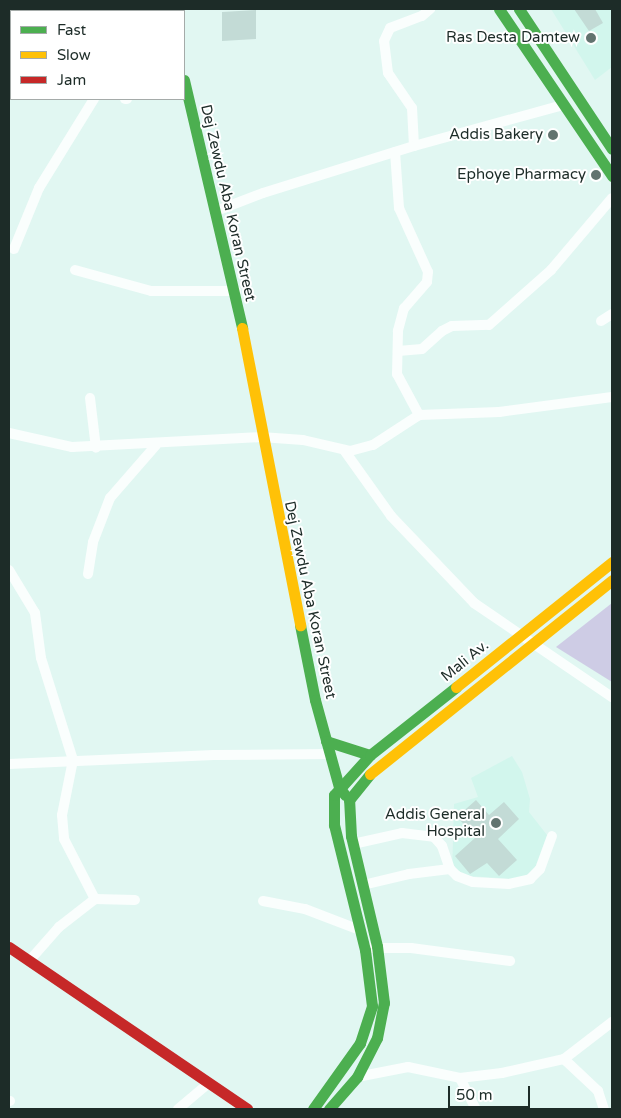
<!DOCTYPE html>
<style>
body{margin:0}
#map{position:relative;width:621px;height:1118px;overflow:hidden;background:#e1f7f2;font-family:"Varela Round",sans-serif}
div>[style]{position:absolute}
.built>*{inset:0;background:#d2f6ed}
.forest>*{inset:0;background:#cecce5}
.building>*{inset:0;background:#c3dbd6}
.street>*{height:10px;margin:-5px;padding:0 5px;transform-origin:5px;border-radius:5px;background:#fafefd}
.fast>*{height:11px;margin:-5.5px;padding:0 5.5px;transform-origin:5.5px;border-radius:5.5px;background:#4caf50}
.slow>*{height:11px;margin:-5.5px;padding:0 5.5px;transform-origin:5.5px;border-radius:5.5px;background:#ffc107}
.jam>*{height:11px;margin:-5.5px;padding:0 5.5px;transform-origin:5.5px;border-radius:5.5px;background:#c62828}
.dots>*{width:14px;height:14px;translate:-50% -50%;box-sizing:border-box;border:2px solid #fff;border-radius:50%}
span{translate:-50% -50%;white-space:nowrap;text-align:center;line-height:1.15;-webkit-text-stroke:4px #fff;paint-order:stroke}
.poi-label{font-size:15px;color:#1d2c28}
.right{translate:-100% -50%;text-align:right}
.street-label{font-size:15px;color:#1d2c28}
.frame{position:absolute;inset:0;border:10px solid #1d2c28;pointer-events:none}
.legend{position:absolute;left:10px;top:10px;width:175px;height:90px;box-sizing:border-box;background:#fff;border:1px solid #a5aba9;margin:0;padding:6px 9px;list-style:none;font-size:15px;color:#1d2c28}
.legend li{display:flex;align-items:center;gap:10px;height:25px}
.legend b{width:25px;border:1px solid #a5aba9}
.scale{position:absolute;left:448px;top:1086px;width:82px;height:22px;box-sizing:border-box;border:2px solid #1d2c28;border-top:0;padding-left:6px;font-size:15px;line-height:18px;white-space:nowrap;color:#1d2c28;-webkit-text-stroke:4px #fff;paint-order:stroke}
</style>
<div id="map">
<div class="built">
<div style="clip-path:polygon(551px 9px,612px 9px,612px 67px,595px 80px)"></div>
<div style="clip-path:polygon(512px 756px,522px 772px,530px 799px,529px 812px,547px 835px,546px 862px,527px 880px,452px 875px,454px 804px,478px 797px,471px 778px)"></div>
</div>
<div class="forest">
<div style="clip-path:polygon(612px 603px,612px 682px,556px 647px)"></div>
</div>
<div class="building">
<div style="clip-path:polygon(574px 9px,595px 9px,603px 23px,589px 31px)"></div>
<div style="clip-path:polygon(256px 10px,256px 39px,222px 41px,222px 12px)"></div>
<div style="clip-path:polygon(476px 800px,489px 815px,504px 802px,519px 819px,498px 839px,517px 860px,499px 876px,487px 863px,470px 874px,455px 856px,476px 837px,457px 817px)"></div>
</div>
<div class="street">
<div style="left:9px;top:81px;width:3px;rotate:-45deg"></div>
<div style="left:125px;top:99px;width:2px"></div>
<div style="left:414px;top:146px;width:38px;rotate:-93deg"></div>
<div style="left:412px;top:108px;width:42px;rotate:-124.4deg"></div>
<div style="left:388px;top:73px;width:32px;rotate:-97deg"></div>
<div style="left:384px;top:41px;width:14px;rotate:-65deg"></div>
<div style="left:390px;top:28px;width:34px;rotate:-21deg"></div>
<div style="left:422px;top:16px;width:11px;rotate:-41deg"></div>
<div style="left:395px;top:152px;width:56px;rotate:85.9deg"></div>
<div style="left:399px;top:208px;width:70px;rotate:65.6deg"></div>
<div style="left:428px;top:272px;width:10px;rotate:96deg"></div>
<div style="left:427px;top:282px;width:35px;rotate:131deg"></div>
<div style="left:404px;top:308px;width:24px;rotate:105deg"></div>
<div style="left:398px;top:331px;width:43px;rotate:91.3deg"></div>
<div style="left:397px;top:374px;width:47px;rotate:61.8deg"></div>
<div style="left:216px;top:211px;width:50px;rotate:-21deg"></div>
<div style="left:263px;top:193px;width:158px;rotate:-17.3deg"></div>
<div style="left:414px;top:146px;width:155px;rotate:-15.4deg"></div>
<div style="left:14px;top:249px;width:66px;rotate:-67.7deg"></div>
<div style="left:39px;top:188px;width:105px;rotate:-58.3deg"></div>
<div style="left:75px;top:270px;width:79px;rotate:15.4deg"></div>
<div style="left:151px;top:291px;width:85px"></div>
<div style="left:601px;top:321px;width:13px;rotate:-32deg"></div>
<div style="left:398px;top:351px;width:24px;rotate:-5deg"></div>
<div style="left:422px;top:349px;width:27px;rotate:-42deg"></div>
<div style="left:442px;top:331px;width:11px;rotate:-27deg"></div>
<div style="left:452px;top:326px;width:37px;rotate:-2deg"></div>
<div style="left:489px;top:325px;width:83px;rotate:-41.6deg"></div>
<div style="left:551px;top:270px;width:94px;rotate:-49.7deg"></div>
<div style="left:90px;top:398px;width:50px;rotate:83.2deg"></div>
<div style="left:9px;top:433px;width:65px;rotate:12.5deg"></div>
<div style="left:72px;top:447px;width:189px;rotate:-3deg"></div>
<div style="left:261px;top:437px;width:42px;rotate:4.1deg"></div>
<div style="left:303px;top:440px;width:48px;rotate:13.2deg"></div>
<div style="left:350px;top:451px;width:24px;rotate:-15deg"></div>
<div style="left:373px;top:445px;width:55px;rotate:-33.1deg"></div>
<div style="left:419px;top:415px;width:80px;rotate:-2.1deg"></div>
<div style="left:499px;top:412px;width:114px;rotate:-7.6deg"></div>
<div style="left:344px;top:450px;width:81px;rotate:54.5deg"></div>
<div style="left:391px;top:516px;width:120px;rotate:46.3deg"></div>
<div style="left:474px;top:603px;width:167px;rotate:34.3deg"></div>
<div style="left:9px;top:570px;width:50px;rotate:58.8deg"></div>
<div style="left:35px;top:613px;width:45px;rotate:82.4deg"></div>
<div style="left:41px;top:658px;width:107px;rotate:72.6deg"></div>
<div style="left:73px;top:760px;width:56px;rotate:101.3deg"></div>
<div style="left:62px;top:815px;width:24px;rotate:85deg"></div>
<div style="left:64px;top:839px;width:68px;rotate:62.7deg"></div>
<div style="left:88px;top:574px;width:32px;rotate:-81deg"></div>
<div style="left:93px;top:542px;width:47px;rotate:-68.9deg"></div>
<div style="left:110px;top:498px;width:70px;rotate:-49deg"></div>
<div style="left:9px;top:764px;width:205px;rotate:-2.5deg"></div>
<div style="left:214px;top:755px;width:115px;rotate:-0.5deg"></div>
<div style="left:353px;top:844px;width:50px;rotate:-12.7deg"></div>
<div style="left:402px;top:833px;width:32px;rotate:7deg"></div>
<div style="left:434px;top:837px;width:12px;rotate:48deg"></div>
<div style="left:442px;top:846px;width:24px;rotate:71deg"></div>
<div style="left:450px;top:869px;width:10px;rotate:45deg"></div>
<div style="left:457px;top:876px;width:17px;rotate:21deg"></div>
<div style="left:473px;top:882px;width:36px;rotate:3deg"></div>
<div style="left:509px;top:884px;width:22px;rotate:-13deg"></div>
<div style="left:530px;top:879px;width:14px;rotate:-45deg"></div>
<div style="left:540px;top:869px;width:35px;rotate:-70deg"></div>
<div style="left:363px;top:885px;width:47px;rotate:-13.4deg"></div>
<div style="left:409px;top:874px;width:41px;rotate:-7deg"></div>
<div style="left:263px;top:901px;width:43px;rotate:10.8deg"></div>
<div style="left:305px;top:909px;width:59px;rotate:20.9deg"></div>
<div style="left:372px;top:948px;width:39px"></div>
<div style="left:411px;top:948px;width:100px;rotate:7.5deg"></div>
<div style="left:30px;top:960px;width:44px;rotate:-48.7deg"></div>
<div style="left:59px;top:927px;width:46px;rotate:-37.9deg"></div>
<div style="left:95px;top:899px;width:40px;rotate:1.4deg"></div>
<div style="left:564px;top:1059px;width:47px;rotate:43.3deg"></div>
<div style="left:598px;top:1091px;width:19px;rotate:72deg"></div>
<div style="left:357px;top:1077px;width:52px;rotate:-11.1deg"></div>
<div style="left:408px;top:1067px;width:53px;rotate:11.9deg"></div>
<div style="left:460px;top:1078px;width:42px;rotate:-6.8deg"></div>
<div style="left:502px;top:1073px;width:64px;rotate:-12.7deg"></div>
<div style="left:564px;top:1059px;width:61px;rotate:-37.6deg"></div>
<div style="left:460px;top:1078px;width:35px;rotate:63deg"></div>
<div style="left:9px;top:1101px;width:1px"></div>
<div style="left:178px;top:1109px;width:40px;rotate:-40deg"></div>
</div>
<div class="fast">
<div style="left:499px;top:9px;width:202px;rotate:55.9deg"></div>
<div style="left:519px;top:9px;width:168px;rotate:56.4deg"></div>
<div style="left:184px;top:80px;width:255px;rotate:76.8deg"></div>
<div style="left:300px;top:625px;width:76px;rotate:78.7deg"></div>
<div style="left:315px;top:700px;width:90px;rotate:74.6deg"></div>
<div style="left:339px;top:787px;width:10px;rotate:53deg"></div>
<div style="left:326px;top:741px;width:46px;rotate:17.7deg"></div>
<div style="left:313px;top:1109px;width:81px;rotate:-54.5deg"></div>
<div style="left:360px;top:1043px;width:39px;rotate:-72deg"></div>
<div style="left:372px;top:1006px;width:56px;rotate:-97.1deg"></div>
<div style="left:365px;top:950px;width:129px;rotate:-103.9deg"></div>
<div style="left:334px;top:825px;width:30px;rotate:-90deg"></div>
<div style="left:334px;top:795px;width:54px;rotate:-48deg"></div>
<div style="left:370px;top:755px;width:110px;rotate:-38.3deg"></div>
<div style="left:329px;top:1109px;width:43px;rotate:-48.8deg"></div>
<div style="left:357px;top:1077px;width:44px;rotate:-62.9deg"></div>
<div style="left:377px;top:1038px;width:36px;rotate:-79deg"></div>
<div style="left:384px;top:1003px;width:57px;rotate:-97deg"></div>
<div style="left:377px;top:946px;width:113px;rotate:-103.3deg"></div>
<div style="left:351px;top:836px;width:36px;rotate:-93deg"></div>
<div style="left:349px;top:800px;width:33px;rotate:-51deg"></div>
</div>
<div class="slow">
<div style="left:167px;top:9px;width:2px;rotate:63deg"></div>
<div style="left:242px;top:328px;width:303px;rotate:78.9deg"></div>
<div style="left:456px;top:687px;width:200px;rotate:-38.7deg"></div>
<div style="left:370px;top:774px;width:310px;rotate:-38.7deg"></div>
</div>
<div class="jam">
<div style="left:9px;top:947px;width:288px;rotate:34.2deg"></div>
</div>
<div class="dots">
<div style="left:591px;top:38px;background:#62736f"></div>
<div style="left:553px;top:135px;background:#62736f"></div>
<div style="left:596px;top:175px;background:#62736f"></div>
<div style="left:496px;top:823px;background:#62736f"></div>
</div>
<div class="poi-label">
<span class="right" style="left:580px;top:38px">Ras Desta Damtew</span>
<span class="right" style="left:543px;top:135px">Addis Bakery</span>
<span class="right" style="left:586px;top:175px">Ephoye Pharmacy</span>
<span class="right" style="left:485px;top:823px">Addis General<br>Hospital</span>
</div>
<div class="street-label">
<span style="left:228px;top:203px;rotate:77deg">Dej Zewdu Aba Koran Street</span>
<span style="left:310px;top:600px;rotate:78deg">Dej Zewdu Aba Koran Street</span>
<span style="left:465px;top:661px;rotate:-39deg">Mali Av.</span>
</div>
<div class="frame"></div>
<ul class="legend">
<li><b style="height:6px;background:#4caf50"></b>Fast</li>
<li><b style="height:6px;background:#ffc107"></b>Slow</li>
<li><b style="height:6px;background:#c62828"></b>Jam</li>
</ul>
<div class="scale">50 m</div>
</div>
